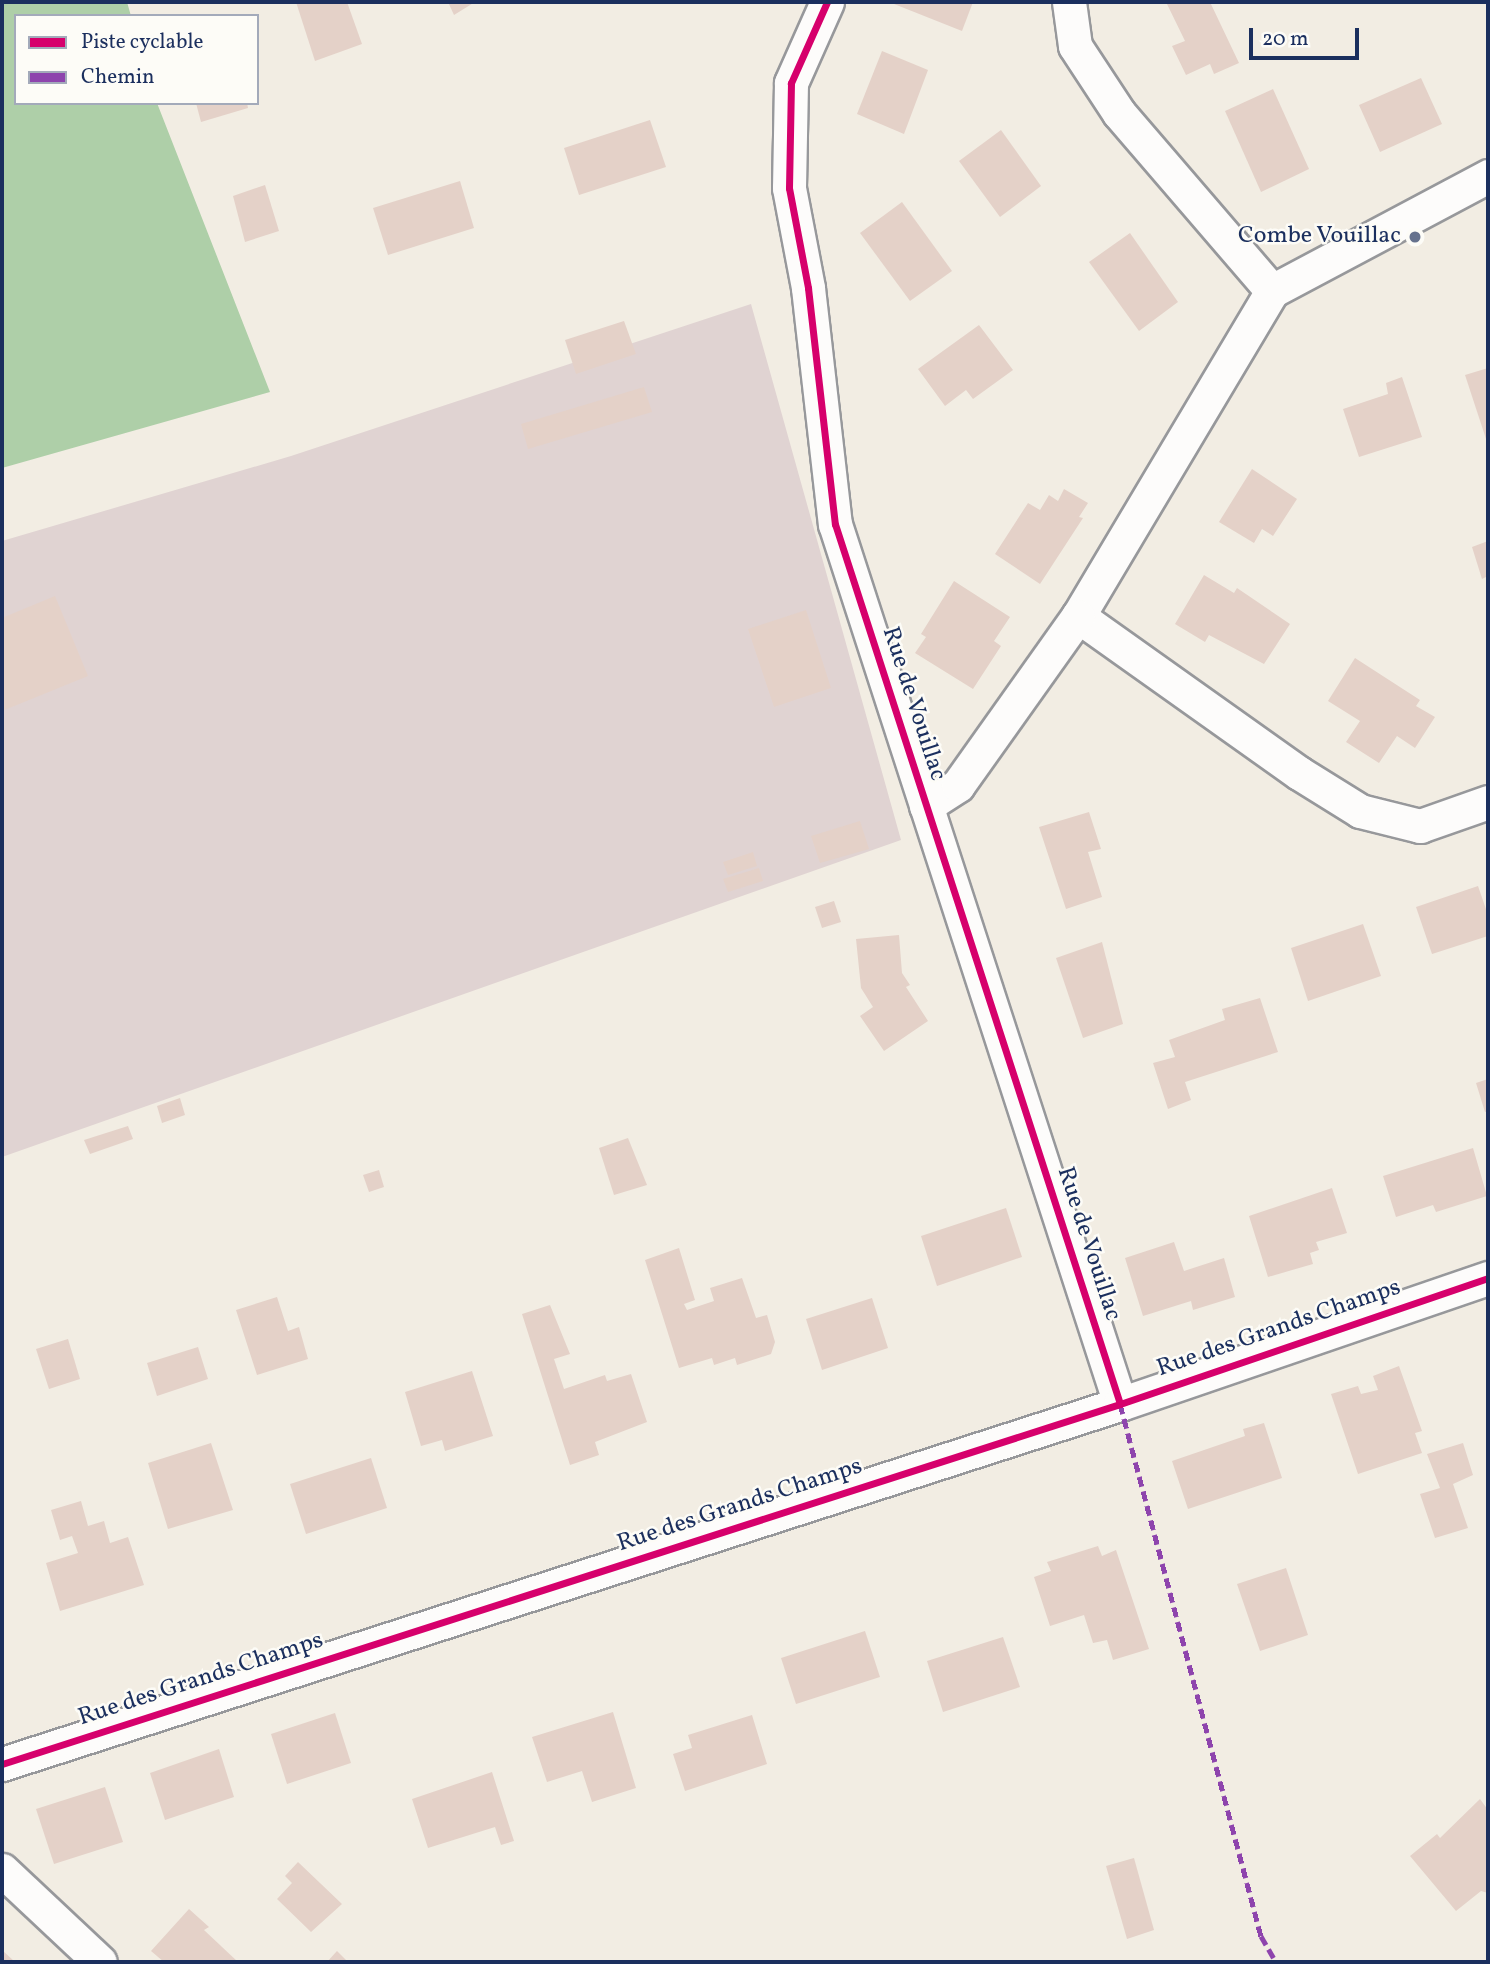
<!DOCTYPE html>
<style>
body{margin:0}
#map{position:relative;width:1490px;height:1964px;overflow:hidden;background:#f2ede3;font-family:Vollkorn,serif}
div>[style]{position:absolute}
.industrial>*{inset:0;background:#e0d3d2}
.forest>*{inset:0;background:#aecfa8}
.building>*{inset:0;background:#e4d1c8}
.roads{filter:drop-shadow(2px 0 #97989b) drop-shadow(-2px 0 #97989b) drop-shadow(0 2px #97989b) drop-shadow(0 -2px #97989b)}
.minor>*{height:33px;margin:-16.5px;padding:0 16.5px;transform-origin:16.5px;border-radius:16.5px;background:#fdfcfb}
.quiet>*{height:5px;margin-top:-2.5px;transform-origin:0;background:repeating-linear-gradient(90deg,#8e44ad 0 10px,transparent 0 15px)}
.cycleway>*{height:7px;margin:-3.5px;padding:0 3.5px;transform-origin:3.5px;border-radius:3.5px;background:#d6006c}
.dots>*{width:19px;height:19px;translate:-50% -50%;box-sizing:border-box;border:4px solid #fdfcf7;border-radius:50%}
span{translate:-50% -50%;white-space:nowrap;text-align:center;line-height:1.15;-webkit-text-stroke:5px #fdfcf7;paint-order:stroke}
.poi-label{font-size:24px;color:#1b2f5e}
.right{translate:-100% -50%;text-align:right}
.street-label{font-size:24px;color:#1b2f5e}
.frame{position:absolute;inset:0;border:4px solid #1b2f5e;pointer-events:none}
.legend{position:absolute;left:14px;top:14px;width:245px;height:91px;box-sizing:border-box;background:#fdfcf7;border:2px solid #a3aaba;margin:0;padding:9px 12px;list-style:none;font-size:21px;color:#1b2f5e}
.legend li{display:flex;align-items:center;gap:14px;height:35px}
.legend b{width:35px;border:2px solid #a3aaba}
.scale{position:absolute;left:1249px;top:28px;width:110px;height:32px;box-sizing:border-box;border:4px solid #1b2f5e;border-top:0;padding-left:9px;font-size:21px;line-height:24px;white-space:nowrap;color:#1b2f5e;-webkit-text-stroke:5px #fdfcf7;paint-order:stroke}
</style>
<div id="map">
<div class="industrial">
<div style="clip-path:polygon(751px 304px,901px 840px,2px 1157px,2px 541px,291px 456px)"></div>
</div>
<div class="forest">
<div style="clip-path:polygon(2px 2px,127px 2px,131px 16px,16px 16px,16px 103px,157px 103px,270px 392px,2px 468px)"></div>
</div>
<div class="building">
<div style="clip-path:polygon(296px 2px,347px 2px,362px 44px,315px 61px)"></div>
<div style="clip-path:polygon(448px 2px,475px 2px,454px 15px)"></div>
<div style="clip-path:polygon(889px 2px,973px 2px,962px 31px)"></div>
<div style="clip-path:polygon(1166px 2px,1210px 2px,1239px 63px,1214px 74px,1210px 64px,1186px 75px,1172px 46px,1185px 41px)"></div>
<div style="clip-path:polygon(882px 51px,928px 70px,904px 134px,857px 114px)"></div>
<div style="clip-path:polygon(1421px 78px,1442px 124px,1380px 152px,1359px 105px)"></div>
<div style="clip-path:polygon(1273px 89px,1309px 169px,1261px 192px,1225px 111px)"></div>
<div style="clip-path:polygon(196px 103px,247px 103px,248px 108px,201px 122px)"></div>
<div style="clip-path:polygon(650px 120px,666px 167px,579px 195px,564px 148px)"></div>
<div style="clip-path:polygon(1001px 130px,1041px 186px,1000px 217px,959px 161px)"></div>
<div style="clip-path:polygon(460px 181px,474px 228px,388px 255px,373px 208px)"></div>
<div style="clip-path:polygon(265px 185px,279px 231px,245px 242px,233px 196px)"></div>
<div style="clip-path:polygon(902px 202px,952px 271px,910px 301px,860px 233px)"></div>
<div style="clip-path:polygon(1130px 233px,1178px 302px,1139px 331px,1089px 262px)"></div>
<div style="clip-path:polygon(624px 321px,636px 354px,576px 374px,565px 340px)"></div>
<div style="clip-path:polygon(979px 325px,1013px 370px,973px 399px,966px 390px,945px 406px,918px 369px)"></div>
<div style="clip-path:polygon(1488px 368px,1488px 445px,1465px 375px)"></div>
<div style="clip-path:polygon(1402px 377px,1422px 437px,1359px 457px,1343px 409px,1388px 394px,1386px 383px)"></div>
<div style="clip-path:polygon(644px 387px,652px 412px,528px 449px,521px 424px)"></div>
<div style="clip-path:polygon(1252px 469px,1297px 499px,1273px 536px,1262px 529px,1254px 543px,1219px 522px)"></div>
<div style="clip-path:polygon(1064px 489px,1088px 503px,1079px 517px,1083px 518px,1040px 584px,995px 554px,1028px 503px,1040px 510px,1049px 495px,1058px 501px)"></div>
<div style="clip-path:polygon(1488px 541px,1488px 576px,1482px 579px,1472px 547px)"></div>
<div style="clip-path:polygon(1204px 575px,1234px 593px,1237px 588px,1290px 624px,1264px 664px,1209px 635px,1205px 642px,1175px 624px)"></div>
<div style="clip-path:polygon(954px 581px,1010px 617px,994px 641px,1001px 646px,973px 689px,915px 653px,926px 637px,921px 634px)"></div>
<div style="clip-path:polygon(55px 596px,88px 676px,2px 711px,2px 618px)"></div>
<div style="clip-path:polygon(806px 610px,831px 688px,774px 707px,748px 629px)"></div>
<div style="clip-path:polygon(1355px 658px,1420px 700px,1416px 706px,1435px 717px,1415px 748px,1397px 736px,1379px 763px,1346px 742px,1360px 721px,1328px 701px)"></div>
<div style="clip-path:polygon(1089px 812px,1101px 849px,1088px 852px,1102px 897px,1066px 909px,1039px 827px)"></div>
<div style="clip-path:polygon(860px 821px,869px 849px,820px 863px,811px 836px)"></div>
<div style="clip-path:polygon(753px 852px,757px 866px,728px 875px,723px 862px)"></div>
<div style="clip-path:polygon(759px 868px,763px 881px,728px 892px,723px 879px)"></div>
<div style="clip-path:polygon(1478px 886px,1488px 915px,1488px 936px,1432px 954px,1416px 907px)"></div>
<div style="clip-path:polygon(834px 901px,841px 922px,822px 928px,815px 907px)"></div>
<div style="clip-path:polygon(1363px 924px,1381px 976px,1308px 1001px,1291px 948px)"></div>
<div style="clip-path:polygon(899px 935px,902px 973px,910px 985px,906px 987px,928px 1021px,884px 1051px,860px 1016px,873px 1007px,861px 988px,856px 939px)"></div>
<div style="clip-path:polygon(1102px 942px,1123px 1024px,1083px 1038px,1056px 958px)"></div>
<div style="clip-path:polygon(1260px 998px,1278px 1052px,1185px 1082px,1191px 1100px,1168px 1109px,1153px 1063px,1175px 1057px,1169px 1040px,1225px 1020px,1222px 1009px)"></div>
<div style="clip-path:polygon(1488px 1079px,1488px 1111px,1485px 1112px,1476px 1083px)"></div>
<div style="clip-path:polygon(180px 1098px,185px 1115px,162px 1123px,157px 1106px)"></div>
<div style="clip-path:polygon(128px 1126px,133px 1139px,90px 1154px,84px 1140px)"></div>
<div style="clip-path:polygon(628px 1138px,647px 1185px,614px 1195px,599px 1148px)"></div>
<div style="clip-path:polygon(1473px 1148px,1487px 1196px,1436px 1212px,1433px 1205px,1396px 1217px,1383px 1176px)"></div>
<div style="clip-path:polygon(379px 1170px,384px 1187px,369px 1192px,363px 1175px)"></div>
<div style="clip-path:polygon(1332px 1188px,1347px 1233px,1316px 1242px,1319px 1250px,1310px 1253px,1313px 1264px,1268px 1277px,1249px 1216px)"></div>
<div style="clip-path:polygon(1006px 1208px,1022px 1257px,937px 1286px,921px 1236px)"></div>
<div style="clip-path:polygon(1174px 1242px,1184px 1271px,1224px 1258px,1235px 1297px,1193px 1310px,1191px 1301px,1143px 1316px,1125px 1258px)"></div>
<div style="clip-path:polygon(679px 1248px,695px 1300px,684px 1304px,687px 1310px,714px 1301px,710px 1288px,742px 1278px,756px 1318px,767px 1315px,775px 1342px,771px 1354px,737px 1365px,735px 1358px,714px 1365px,712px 1358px,679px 1368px,645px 1260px)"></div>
<div style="clip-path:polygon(277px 1297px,288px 1331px,299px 1327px,308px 1359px,257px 1375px,236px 1310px)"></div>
<div style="clip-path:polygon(872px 1298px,888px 1348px,822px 1370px,806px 1319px)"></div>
<div style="clip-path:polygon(550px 1305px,570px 1354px,554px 1359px,564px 1389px,605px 1375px,607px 1381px,631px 1374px,647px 1422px,595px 1442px,599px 1455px,570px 1465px,522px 1314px)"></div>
<div style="clip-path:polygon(68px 1339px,80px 1379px,49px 1389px,36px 1349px)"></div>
<div style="clip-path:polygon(198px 1347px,208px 1379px,157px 1396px,147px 1363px)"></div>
<div style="clip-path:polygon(1399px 1366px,1422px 1431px,1415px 1433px,1422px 1453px,1358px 1474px,1331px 1394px,1358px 1386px,1361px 1394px,1378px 1390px,1373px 1376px)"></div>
<div style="clip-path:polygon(472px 1371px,493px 1436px,445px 1451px,442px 1440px,421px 1446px,405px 1392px)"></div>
<div style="clip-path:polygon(1264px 1423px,1282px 1478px,1188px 1509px,1172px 1461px,1245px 1436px,1243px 1429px)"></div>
<div style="clip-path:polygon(211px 1443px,233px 1510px,168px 1529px,148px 1463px)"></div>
<div style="clip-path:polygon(1463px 1443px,1473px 1475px,1453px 1484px,1468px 1528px,1435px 1538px,1420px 1494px,1440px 1488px,1427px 1454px)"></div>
<div style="clip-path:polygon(371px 1458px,387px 1508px,306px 1534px,290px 1484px)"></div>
<div style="clip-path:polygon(81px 1501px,88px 1526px,104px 1521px,110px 1543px,128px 1537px,144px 1585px,60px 1611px,46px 1563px,78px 1553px,72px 1536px,60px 1540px,51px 1510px)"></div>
<div style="clip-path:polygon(1098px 1546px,1102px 1556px,1116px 1550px,1149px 1649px,1113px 1660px,1107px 1640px,1093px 1643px,1084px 1615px,1050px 1626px,1034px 1577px,1051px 1571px,1047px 1562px)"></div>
<div style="clip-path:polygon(1286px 1568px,1308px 1635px,1260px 1651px,1237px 1584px)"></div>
<div style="clip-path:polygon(865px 1631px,880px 1677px,796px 1704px,781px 1658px)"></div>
<div style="clip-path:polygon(1003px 1637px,1020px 1687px,943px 1712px,927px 1661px)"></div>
<div style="clip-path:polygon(613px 1712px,636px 1788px,592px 1802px,582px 1771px,547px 1782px,532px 1737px)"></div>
<div style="clip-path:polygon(335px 1713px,351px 1763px,287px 1784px,271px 1734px)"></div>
<div style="clip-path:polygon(752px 1715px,767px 1764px,685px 1791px,673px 1754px,692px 1748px,688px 1735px)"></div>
<div style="clip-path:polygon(219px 1749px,234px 1797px,165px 1820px,150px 1773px)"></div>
<div style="clip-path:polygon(492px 1772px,514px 1841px,501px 1845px,495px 1827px,428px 1848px,412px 1799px)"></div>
<div style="clip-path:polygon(105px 1787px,123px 1842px,54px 1864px,36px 1809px)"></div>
<div style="clip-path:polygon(1480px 1799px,1488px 1810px,1488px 1893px,1481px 1891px,1456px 1911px,1410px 1856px,1437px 1834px,1440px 1838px)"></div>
<div style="clip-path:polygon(1134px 1858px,1154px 1930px,1127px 1939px,1106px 1866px)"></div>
<div style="clip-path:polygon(298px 1862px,342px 1904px,311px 1932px,277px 1899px,292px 1883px,285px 1876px)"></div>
<div style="clip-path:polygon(189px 1909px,209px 1927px,204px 1930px,238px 1962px,164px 1962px,151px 1951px)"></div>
<div style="clip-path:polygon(2px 1950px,15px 1962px,2px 1962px)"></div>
<div style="clip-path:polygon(337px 1951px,348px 1962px,327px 1962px)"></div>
</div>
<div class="roads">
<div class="minor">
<div style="left:827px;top:2px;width:89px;rotate:114deg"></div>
<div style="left:791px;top:83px;width:105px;rotate:91.1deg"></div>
<div style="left:789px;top:188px;width:102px;rotate:79.2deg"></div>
<div style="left:808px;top:288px;width:238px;rotate:83.5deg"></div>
<div style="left:835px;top:524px;width:925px;rotate:72.05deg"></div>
<div style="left:1069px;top:2px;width:44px;rotate:82.2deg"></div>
<div style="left:1075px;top:46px;width:80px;rotate:56.7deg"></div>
<div style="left:1119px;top:113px;width:235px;rotate:49.3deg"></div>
<div style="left:1272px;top:291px;width:245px;rotate:-28deg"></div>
<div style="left:1272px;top:291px;width:378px;rotate:120.8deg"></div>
<div style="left:1078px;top:616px;width:271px;rotate:35.4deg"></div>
<div style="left:1299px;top:773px;width:72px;rotate:31.9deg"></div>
<div style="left:1360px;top:811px;width:62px;rotate:14deg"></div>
<div style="left:1420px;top:826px;width:72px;rotate:-19.4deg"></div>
<div style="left:926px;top:806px;width:38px;rotate:-33deg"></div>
<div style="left:958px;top:785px;width:207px;rotate:-54.6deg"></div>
<div style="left:2px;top:1764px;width:1175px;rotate:-17.85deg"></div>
<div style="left:1120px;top:1404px;width:389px;rotate:-18.9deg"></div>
<div style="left:2px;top:1870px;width:134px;rotate:43.2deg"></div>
</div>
</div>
<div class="quiet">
<div style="left:1120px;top:1404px;width:550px;rotate:75.16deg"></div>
<div style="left:1261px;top:1936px;width:30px;rotate:60deg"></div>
</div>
<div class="cycleway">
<div style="left:827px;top:2px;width:89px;rotate:114deg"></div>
<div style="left:791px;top:83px;width:105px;rotate:91.1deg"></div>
<div style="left:789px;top:188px;width:102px;rotate:79.2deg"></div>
<div style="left:808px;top:288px;width:238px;rotate:83.5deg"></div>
<div style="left:835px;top:524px;width:925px;rotate:72.05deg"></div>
<div style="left:2px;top:1764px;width:1175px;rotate:-17.85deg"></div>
<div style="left:1120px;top:1404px;width:389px;rotate:-18.9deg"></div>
</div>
<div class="dots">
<div style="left:1415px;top:237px;background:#66728d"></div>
</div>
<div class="poi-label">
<span class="right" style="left:1401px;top:237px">Combe Vouillac</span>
</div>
<div class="street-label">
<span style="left:913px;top:704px;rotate:72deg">Rue de Vouillac</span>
<span style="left:1088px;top:1244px;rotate:72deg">Rue de Vouillac</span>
<span style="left:1279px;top:1329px;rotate:-19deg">Rue des Grands Champs</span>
<span style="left:740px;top:1506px;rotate:-18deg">Rue des Grands Champs</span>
<span style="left:201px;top:1680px;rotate:-18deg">Rue des Grands Champs</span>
</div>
<div class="frame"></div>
<ul class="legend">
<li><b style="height:9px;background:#d6006c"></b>Piste cyclable</li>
<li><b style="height:9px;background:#8e44ad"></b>Chemin</li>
</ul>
<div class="scale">20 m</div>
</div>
